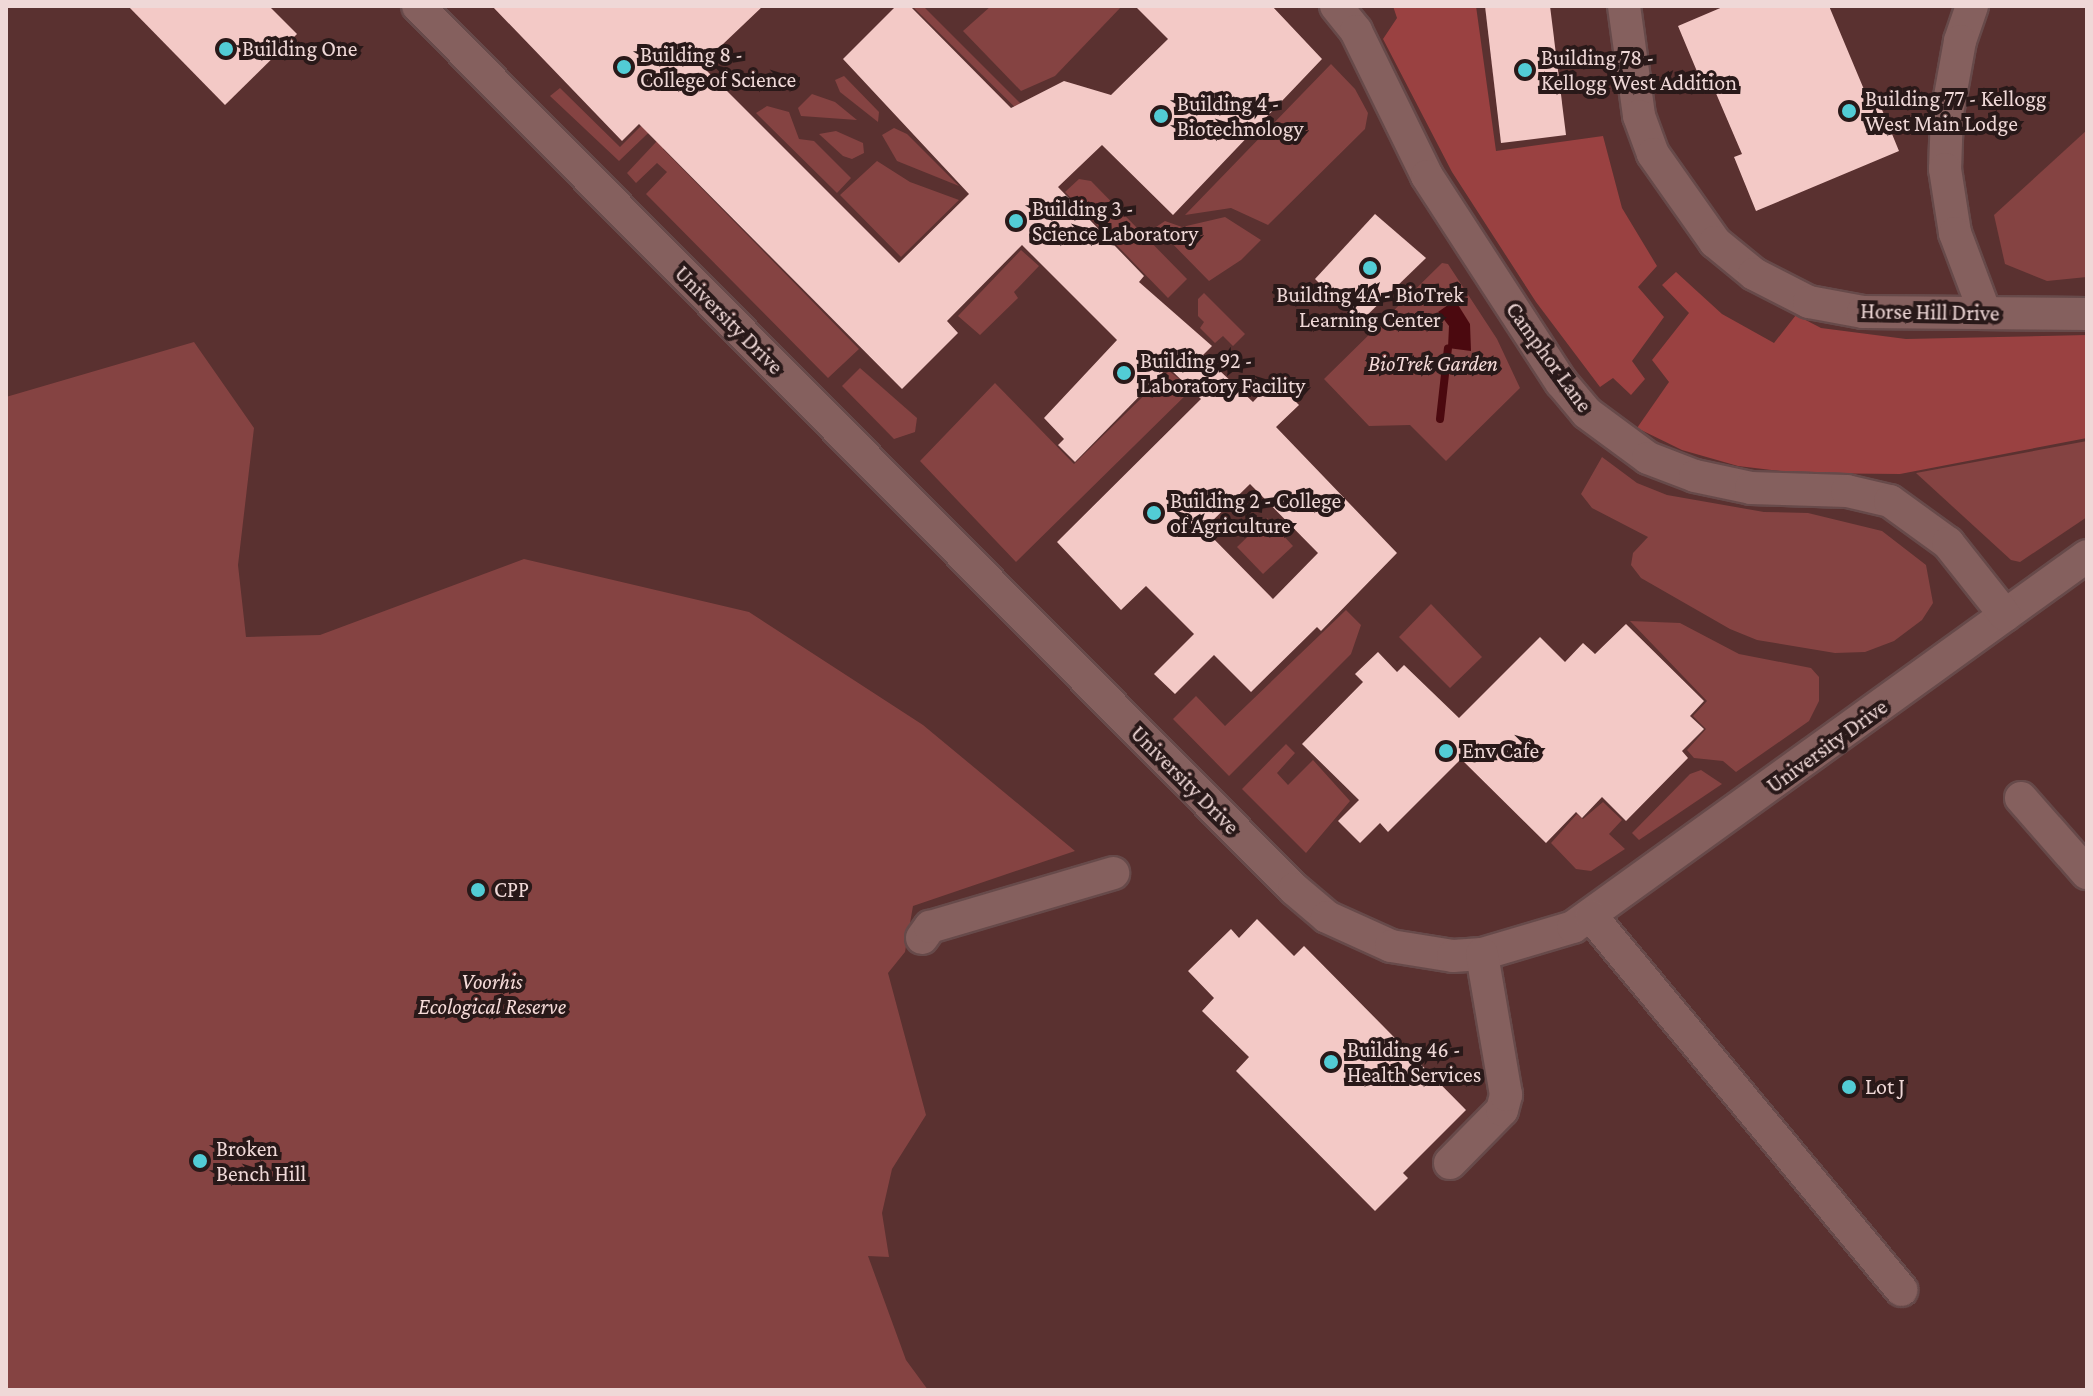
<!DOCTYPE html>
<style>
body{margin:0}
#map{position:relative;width:2093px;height:1396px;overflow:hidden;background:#4d2c2b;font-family:"Crimson Pro",serif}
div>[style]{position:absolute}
.built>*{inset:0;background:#5a3130}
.green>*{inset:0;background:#854342}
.forest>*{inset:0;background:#9a4141}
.water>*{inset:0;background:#4b090f}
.stream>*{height:8px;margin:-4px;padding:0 4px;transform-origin:4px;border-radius:4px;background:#4b090f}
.building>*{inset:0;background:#f3c9c6}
.roads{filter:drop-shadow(2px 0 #674a4a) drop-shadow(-2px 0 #674a4a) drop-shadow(0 2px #674a4a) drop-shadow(0 -2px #674a4a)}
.minor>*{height:32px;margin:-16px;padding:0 16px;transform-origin:16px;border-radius:16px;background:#85605e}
.dots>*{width:22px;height:22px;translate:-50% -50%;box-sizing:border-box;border:4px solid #291919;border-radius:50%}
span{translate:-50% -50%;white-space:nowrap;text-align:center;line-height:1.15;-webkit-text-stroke:8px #291919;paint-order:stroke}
.poi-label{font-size:22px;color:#efd8d7}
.left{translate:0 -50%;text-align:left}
.street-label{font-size:22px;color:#efd8d7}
.park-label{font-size:22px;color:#f6dbd9;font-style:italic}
.frame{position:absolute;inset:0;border:8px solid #efd8d7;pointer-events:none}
</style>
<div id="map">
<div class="built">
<div style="clip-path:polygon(6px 6px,2087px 6px,2087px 1390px,6px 1390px)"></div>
</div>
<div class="green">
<div style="clip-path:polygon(912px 6px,923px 6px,1039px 122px,1034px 126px)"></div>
<div style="clip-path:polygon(991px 6px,1122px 6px,1055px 76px,1021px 91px,963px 31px)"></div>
<div style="clip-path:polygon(1331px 64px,1355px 89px,1368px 113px,1365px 129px,1268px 225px,1231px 208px,1185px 215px)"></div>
<div style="clip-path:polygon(844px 76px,879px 112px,878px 122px,840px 92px,835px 80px)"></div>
<div style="clip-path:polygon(560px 88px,620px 147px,659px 108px,667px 115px,619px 161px,550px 96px)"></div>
<div style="clip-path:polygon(812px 94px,835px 102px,857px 120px,801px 116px,798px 108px)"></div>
<div style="clip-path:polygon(767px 106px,789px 112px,799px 139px,814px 141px,851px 178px,837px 193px,756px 113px)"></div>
<div style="clip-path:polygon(672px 125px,678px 130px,663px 149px,859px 349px,828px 378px,646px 194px,667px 172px,657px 163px,636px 183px,627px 173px)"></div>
<div style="clip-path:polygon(894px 128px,907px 134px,959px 186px,897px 161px,882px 135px)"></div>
<div style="clip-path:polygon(2087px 130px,2087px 277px,2047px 281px,2005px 264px,1994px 215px)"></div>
<div style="clip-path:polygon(836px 131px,863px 143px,864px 153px,852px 159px,843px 156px,819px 134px)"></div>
<div style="clip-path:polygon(877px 161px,910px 182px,959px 200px,901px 257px,840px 195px)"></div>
<div style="clip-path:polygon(1079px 179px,1091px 181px,1187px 279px,1168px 298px,1065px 192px)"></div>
<div style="clip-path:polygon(1225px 217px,1261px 240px,1241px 260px,1209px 281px,1156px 227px,1165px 221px,1182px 227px)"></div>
<div style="clip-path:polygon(1021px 250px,1039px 266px,1014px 292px,1018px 298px,980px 335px,958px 316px)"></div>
<div style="clip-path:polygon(1442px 263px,1448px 264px,1497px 339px,1520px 388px,1446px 461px,1410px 425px,1369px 426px,1324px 379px)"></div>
<div style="clip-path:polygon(1204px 293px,1245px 334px,1233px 346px,1223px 336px,1215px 343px,1200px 328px,1204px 322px,1198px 316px,1198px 299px)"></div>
<div style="clip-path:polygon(194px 342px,254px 428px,238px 565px,246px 637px,320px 635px,524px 559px,749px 612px,923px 725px,1075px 851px,913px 906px,905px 952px,888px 973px,926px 1115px,892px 1169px,882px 1213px,889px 1257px,868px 1256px,906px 1360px,928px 1390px,6px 1390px,6px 397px)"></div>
<div style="clip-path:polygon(860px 368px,917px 418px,915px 432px,894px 439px,842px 386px)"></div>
<div style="clip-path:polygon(1169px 371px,1192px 389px,1016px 562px,920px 461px,995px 383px,1074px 464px)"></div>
<div style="clip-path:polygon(2087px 441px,2087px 517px,2020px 562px,2011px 560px,1916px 473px)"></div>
<div style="clip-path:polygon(1602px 457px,1637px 483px,1667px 495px,1764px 512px,1808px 513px,1882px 531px,1926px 565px,1933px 603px,1922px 620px,1894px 641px,1865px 652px,1835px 653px,1757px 640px,1730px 629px,1641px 578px,1631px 565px,1633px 553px,1648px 537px,1592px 508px,1581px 494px)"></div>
<div style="clip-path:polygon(1267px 518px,1293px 546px,1263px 574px,1237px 547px)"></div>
<div style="clip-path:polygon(1431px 604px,1482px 657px,1450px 688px,1399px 637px)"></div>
<div style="clip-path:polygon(1346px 610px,1361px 625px,1351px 654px,1229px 776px,1173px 719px,1196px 696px,1225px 726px)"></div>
<div style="clip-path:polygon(1630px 621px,1680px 623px,1739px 654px,1811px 668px,1819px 677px,1819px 701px,1809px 721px,1736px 772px,1723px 761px,1694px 758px,1687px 750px,1706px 729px,1693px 716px,1707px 701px)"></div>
<div style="clip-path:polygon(1286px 744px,1295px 753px,1277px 773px,1288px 785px,1313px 760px,1350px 801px,1306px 853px,1242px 789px)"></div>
<div style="clip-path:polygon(1701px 770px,1722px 784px,1639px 840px,1632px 833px,1690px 774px)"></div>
<div style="clip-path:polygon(1603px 802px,1622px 820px,1609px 834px,1625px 849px,1591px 871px,1576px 869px,1551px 843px,1577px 814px,1583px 819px)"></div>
</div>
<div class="forest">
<div style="clip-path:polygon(1393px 6px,1476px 6px,1496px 151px,1603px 136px,1622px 208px,1657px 266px,1638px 287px,1664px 317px,1632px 361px,1645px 379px,1631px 395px,1613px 378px,1600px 387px,1536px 302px,1452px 172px,1383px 39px,1397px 18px)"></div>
<div style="clip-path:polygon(1676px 272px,1722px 314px,1774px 343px,1796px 315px,1821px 328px,1906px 339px,2087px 335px,2087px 438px,1900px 474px,1798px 473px,1738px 466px,1682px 450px,1637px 428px,1669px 382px,1652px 360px,1689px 313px,1662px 285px)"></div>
</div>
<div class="water">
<div style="clip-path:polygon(1455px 300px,1470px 324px,1471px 351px,1448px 348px,1449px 326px,1438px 312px)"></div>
</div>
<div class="stream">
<div style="left:1440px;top:419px;width:71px;rotate:-83.6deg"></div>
</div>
<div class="building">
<div style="clip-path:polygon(128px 6px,269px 6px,297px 34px,225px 105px)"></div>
<div style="clip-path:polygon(evenodd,492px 6px,763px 6px,701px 65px,899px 263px,969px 194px,843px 59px,896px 6px,910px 6px,1011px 108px,1064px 81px,1111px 95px,1168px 39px,1135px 6px,1272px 6px,1322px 59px,1173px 215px,1102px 145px,1058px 187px,1144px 276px,1139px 282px,1212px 346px,1203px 355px,1253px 402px,1274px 380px,1299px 405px,1276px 427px,1397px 553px,1321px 631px,1317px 627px,1251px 692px,1214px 655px,1175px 694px,1154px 674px,1194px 634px,1146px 586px,1121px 610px,1057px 542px,1201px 399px,1168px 367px,1075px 462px,1058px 445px,1064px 439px,1044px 418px,1117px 340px,1022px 245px,947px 321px,958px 333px,902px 389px,639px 124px,622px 141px,492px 6px,1250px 484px,1318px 553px,1273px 599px,1204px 529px,1250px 484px)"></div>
<div style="clip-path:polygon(1485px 6px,1550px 6px,1566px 135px,1501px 143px)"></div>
<div style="clip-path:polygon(1725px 6px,1829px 6px,1868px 99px,1876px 95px,1899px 151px,1756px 211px,1734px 157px,1742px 154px,1709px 77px,1701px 81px,1678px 26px)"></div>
<div style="clip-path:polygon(1375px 214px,1426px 258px,1359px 323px,1315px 279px)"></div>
<div style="clip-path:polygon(1626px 624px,1704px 701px,1690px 716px,1704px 729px,1682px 751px,1688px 758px,1626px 821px,1602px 797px,1582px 818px,1576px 812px,1546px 843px,1461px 759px,1388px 832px,1380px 823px,1360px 843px,1338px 821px,1359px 800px,1302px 744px,1363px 682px,1355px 674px,1378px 652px,1397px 672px,1404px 665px,1459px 718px,1540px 637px,1565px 662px,1583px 643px,1595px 654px)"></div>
<div style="clip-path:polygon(1257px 919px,1294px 956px,1304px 946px,1466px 1110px,1403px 1173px,1408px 1178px,1375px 1211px,1236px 1071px,1249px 1057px,1202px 1011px,1214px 998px,1188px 971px,1231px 929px,1239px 938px)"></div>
</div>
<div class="roads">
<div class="minor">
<div style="left:418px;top:6px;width:1244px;rotate:45.23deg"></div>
<div style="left:1294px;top:889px;width:43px;rotate:40.3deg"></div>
<div style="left:1327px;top:917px;width:70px;rotate:24.4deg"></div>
<div style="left:1391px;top:946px;width:63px;rotate:9.2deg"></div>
<div style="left:1453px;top:956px;width:29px;rotate:-4deg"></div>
<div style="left:1482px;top:954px;width:95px;rotate:-16.5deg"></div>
<div style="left:1573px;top:927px;width:634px;rotate:-35.82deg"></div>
<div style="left:1336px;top:6px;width:32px;rotate:51deg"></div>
<div style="left:1356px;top:31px;width:161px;rotate:63.9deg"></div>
<div style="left:1427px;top:176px;width:246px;rotate:57deg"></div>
<div style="left:1561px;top:382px;width:40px;rotate:50deg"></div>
<div style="left:1587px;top:413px;width:76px;rotate:36.4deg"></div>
<div style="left:1648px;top:458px;width:50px;rotate:21deg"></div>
<div style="left:1695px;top:476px;width:57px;rotate:12.1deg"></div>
<div style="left:1751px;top:488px;width:96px;rotate:1.8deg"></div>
<div style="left:1847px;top:491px;width:44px;rotate:13.1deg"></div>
<div style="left:1890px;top:501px;width:72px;rotate:35.9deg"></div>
<div style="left:1948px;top:543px;width:92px;rotate:51.6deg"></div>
<div style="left:1624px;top:6px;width:111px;rotate:82.2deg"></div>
<div style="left:1639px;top:116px;width:40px;rotate:69.8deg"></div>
<div style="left:1653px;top:154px;width:108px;rotate:54.8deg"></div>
<div style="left:1715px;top:242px;width:50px;rotate:39.4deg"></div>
<div style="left:1754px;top:274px;width:62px;rotate:27deg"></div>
<div style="left:1809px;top:302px;width:55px;rotate:10.5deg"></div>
<div style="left:1863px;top:312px;width:224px;rotate:0.5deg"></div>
<div style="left:1972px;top:6px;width:37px;rotate:109deg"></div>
<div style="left:1960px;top:41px;width:73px;rotate:100.2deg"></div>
<div style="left:1947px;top:113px;width:56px;rotate:92deg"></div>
<div style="left:1945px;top:169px;width:65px;rotate:81.1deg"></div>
<div style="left:1955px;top:233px;width:85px;rotate:69.4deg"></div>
<div style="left:2021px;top:798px;width:100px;rotate:48.7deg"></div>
<div style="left:1591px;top:916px;width:486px;rotate:50.3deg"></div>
<div style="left:922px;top:938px;width:14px;rotate:-54deg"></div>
<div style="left:930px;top:927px;width:191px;rotate:-16.4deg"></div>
<div style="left:1450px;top:1163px;width:74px;rotate:-45.5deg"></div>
<div style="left:1502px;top:1110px;width:16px;rotate:-75deg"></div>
<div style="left:1506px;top:1095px;width:143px;rotate:-99.7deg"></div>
</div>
</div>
<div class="dots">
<div style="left:226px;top:49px;background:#52ccd5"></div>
<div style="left:624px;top:67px;background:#52ccd5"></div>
<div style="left:1525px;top:70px;background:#52ccd5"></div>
<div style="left:1849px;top:111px;background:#52ccd5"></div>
<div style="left:1161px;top:116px;background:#52ccd5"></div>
<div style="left:1016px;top:221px;background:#52ccd5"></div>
<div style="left:1370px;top:268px;background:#52ccd5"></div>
<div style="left:1124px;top:373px;background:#52ccd5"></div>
<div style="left:1154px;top:513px;background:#52ccd5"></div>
<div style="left:1446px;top:751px;background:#52ccd5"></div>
<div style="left:478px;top:890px;background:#52ccd5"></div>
<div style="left:1331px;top:1062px;background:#52ccd5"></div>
<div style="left:1849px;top:1087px;background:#52ccd5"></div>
<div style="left:200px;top:1161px;background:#52ccd5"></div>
</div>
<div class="poi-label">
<span class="left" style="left:242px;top:49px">Building One</span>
<span class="left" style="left:640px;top:67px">Building 8 -<br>College of Science</span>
<span class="left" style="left:1541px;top:70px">Building 78 -<br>Kellogg West Addition</span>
<span class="left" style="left:1865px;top:111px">Building 77 - Kellogg<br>West Main Lodge</span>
<span class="left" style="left:1177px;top:116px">Building 4 -<br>Biotechnology</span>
<span class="left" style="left:1032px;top:221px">Building 3 -<br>Science Laboratory</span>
<span style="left:1370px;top:307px">Building 4A - BioTrek<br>Learning Center</span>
<span class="left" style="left:1140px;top:373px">Building 92 -<br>Laboratory Facility</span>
<span class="left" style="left:1170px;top:513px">Building 2 - College<br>of Agriculture</span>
<span class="left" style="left:1462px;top:751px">Env Cafe</span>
<span class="left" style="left:494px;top:890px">CPP</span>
<span class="left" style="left:1347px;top:1062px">Building 46 -<br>Health Services</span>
<span class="left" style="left:1865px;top:1087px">Lot J</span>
<span class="left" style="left:216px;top:1161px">Broken<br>Bench Hill</span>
</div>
<div class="street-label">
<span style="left:1930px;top:312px;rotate:1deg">Horse Hill Drive</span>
<span style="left:729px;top:320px;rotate:45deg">University Drive</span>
<span style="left:1549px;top:357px;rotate:54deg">Camphor Lane</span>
<span style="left:1827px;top:746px;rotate:-36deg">University Drive</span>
<span style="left:1185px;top:780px;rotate:45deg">University Drive</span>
</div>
<div class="park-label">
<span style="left:1433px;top:364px">BioTrek Garden</span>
<span style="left:492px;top:994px">Voorhis<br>Ecological Reserve</span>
</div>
<div class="frame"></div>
</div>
